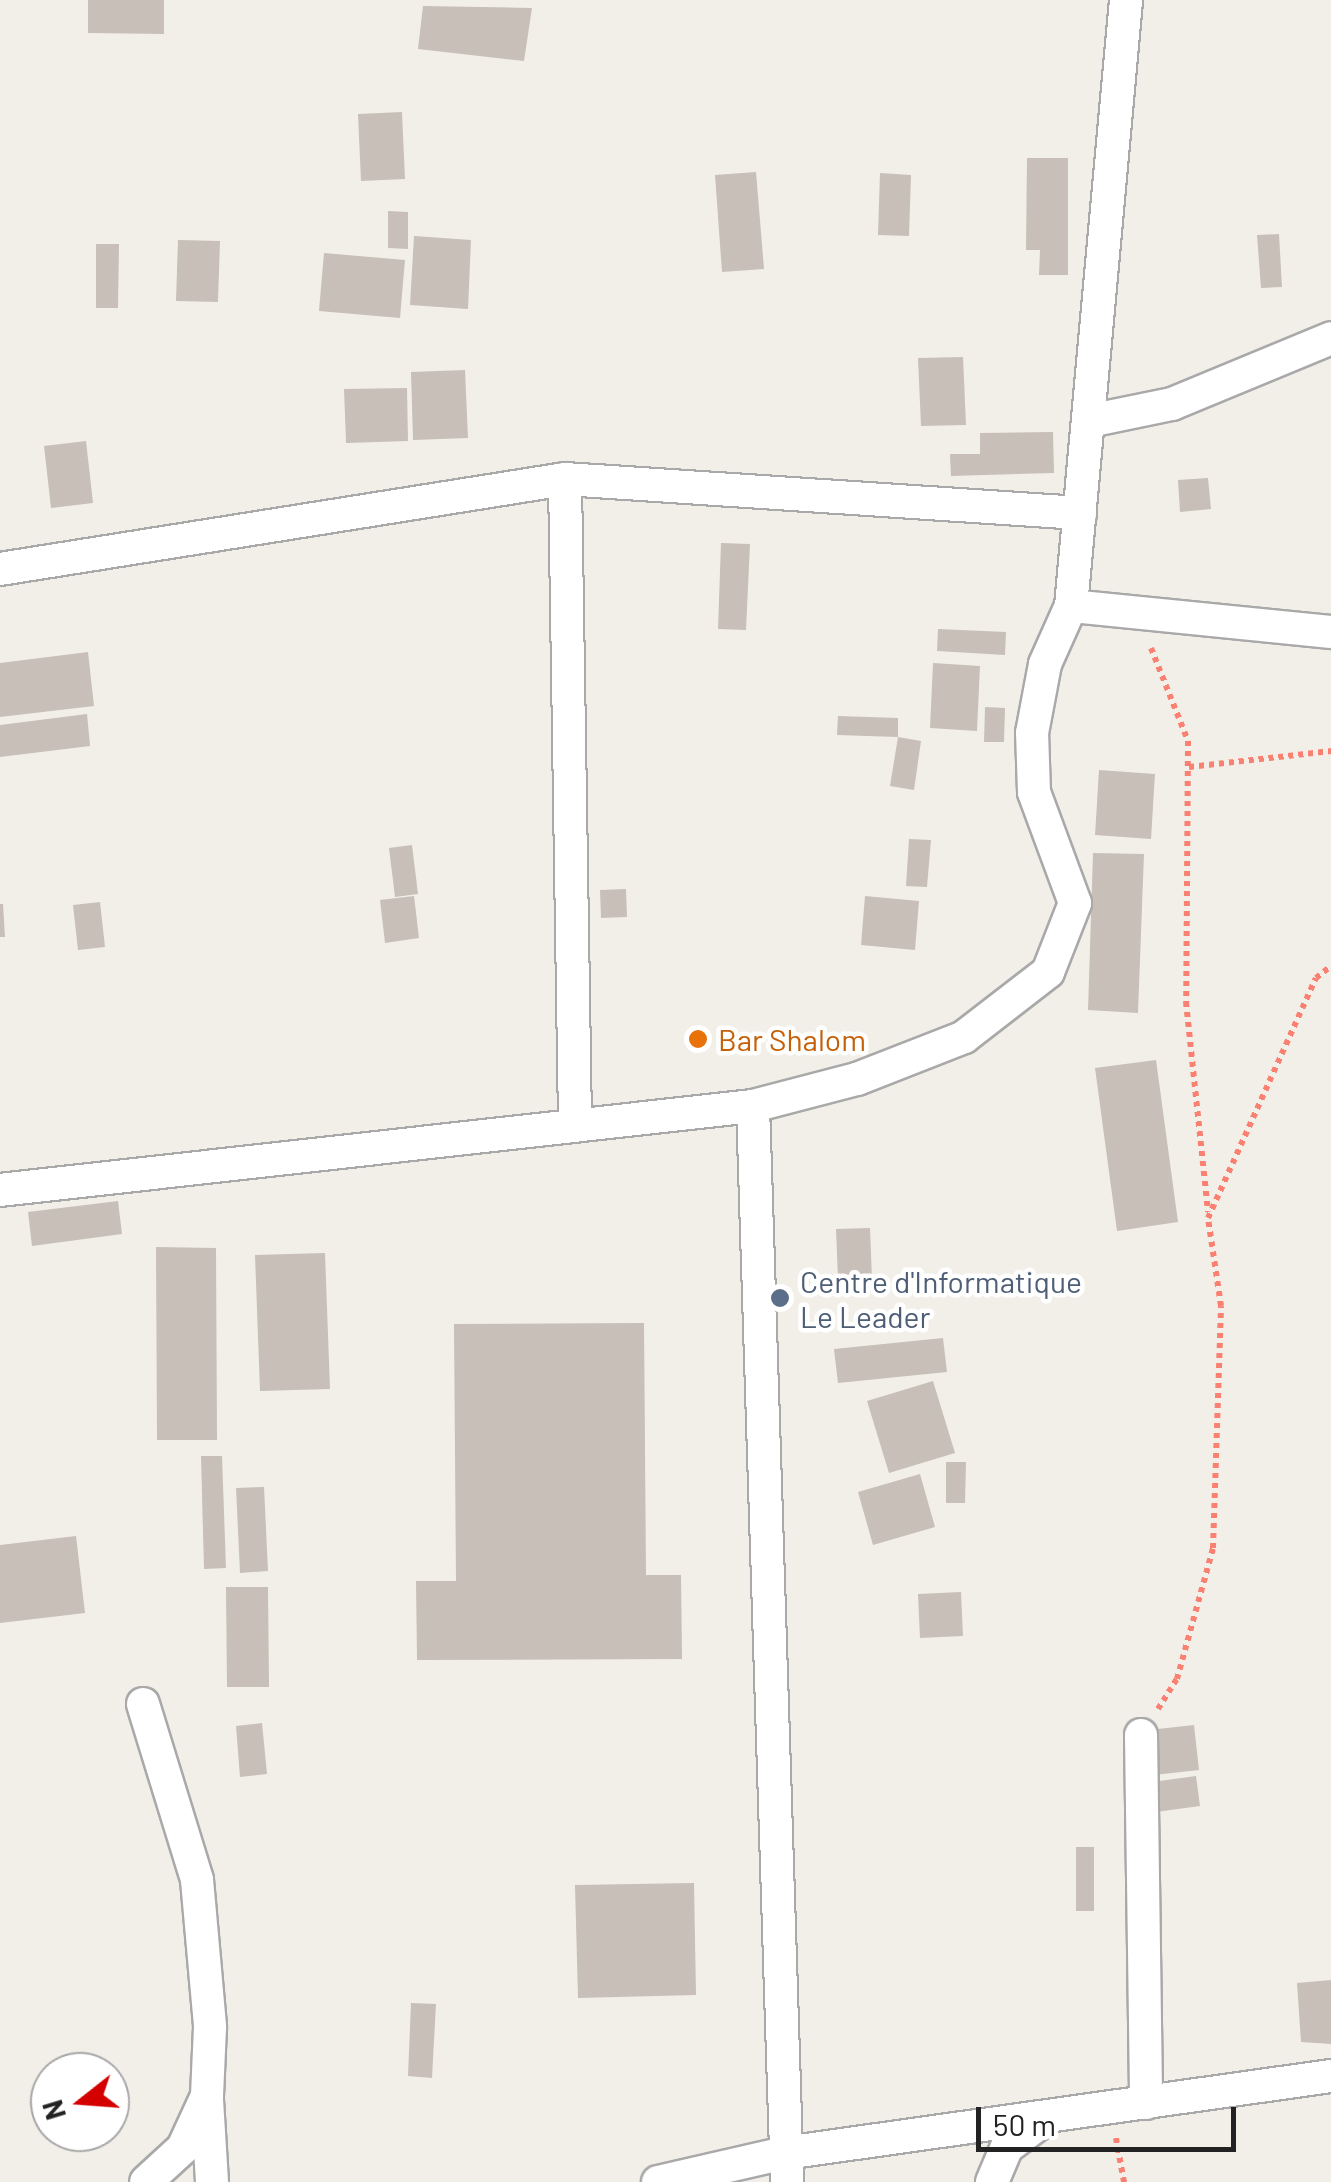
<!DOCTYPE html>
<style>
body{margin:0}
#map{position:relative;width:1331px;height:2182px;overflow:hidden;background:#f2efe9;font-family:Barlow,sans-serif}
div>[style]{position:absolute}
.building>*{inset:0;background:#c7bfb8}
.path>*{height:6px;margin-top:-3px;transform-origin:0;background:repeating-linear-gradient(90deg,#fa8072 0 5px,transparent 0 10px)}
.roads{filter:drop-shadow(2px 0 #a9a9a9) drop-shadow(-2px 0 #a9a9a9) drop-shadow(0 2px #a9a9a9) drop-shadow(0 -2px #a9a9a9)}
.street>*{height:32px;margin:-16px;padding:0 16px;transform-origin:16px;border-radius:16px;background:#fff}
.dots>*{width:28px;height:28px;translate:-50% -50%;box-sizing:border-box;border:5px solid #fff;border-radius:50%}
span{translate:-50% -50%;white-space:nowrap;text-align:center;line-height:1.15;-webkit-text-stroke:9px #fff;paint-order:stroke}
.food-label{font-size:30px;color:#c56008}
.left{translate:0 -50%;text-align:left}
.service-label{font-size:30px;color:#4e5e75}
.north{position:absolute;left:30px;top:2052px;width:100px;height:100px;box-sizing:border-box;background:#fff;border:2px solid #a7a7a7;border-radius:50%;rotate:253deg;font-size:28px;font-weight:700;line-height:40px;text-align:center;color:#222}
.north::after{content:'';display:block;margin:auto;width:35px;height:45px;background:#d40000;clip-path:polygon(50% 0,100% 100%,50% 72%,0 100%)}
.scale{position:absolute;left:976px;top:2107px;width:260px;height:45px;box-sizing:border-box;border:5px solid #222;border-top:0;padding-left:12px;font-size:30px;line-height:35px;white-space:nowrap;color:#222;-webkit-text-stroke:8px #fff;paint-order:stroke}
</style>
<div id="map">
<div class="building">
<div style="clip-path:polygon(88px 0,164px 0,164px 34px,88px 33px)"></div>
<div style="clip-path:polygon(423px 6px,532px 8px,524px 61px,418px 49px)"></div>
<div style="clip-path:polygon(402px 112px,405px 179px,361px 181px,358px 114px)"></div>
<div style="clip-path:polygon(1027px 158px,1068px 158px,1068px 275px,1039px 275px,1040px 250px,1026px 250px)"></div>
<div style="clip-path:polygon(756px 172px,764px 269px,722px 272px,715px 175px)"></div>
<div style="clip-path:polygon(880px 173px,911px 175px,909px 236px,878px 235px)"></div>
<div style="clip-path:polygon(388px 211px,408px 212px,408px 249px,388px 248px)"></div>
<div style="clip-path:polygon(1279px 234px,1282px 287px,1261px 288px,1257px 235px)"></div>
<div style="clip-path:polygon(414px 236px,471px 240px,468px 309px,410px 305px)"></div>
<div style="clip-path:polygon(178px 240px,220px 241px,218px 302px,176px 301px)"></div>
<div style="clip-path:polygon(96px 244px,119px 244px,118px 308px,96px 308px)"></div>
<div style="clip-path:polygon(324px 253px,405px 260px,400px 318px,319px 311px)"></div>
<div style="clip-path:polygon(963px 357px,966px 425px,921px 426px,918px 358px)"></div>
<div style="clip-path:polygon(465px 370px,468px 438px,413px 440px,411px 372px)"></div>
<div style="clip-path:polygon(407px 388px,408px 441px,346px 443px,344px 389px)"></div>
<div style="clip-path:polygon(1053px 432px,1054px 473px,951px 476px,950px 454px,980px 454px,980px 433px)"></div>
<div style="clip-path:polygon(86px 441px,93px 503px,51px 508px,44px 446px)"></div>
<div style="clip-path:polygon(1208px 478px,1211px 509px,1180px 512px,1178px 480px)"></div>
<div style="clip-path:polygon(721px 543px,750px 544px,746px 630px,718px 629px)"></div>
<div style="clip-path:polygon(938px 629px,1006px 632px,1005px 655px,937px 651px)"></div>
<div style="clip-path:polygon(88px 652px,94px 706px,0 717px,0 663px)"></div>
<div style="clip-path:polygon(933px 663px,980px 666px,977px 731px,930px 728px)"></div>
<div style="clip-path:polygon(985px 707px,1005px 708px,1004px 742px,984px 742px)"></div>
<div style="clip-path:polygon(87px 714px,90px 746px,0 757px,0 725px)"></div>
<div style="clip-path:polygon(838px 716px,898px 718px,898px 737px,837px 735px)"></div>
<div style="clip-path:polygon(898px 737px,921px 741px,914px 790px,890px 786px)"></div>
<div style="clip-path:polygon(1099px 770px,1155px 774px,1151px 839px,1095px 835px)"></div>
<div style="clip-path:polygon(909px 839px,931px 840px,927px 887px,906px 886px)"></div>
<div style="clip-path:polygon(412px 845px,418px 894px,395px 897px,389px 848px)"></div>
<div style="clip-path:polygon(1093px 853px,1144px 854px,1138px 1013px,1088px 1010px)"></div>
<div style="clip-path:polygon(626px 889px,627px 917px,601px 918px,600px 890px)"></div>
<div style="clip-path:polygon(414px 896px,419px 938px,385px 943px,380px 900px)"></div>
<div style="clip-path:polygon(865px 896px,919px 901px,915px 950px,861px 945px)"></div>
<div style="clip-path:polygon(100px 902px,105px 947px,78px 950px,73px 905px)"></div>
<div style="clip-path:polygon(0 904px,3px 904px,5px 937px,0 937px)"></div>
<div style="clip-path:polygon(1156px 1060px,1178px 1222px,1117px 1231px,1095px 1068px)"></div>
<div style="clip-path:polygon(118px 1201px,122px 1234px,32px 1246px,28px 1212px)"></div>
<div style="clip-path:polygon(870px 1228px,872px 1279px,838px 1279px,836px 1229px)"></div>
<div style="clip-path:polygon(156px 1247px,216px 1248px,217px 1440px,157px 1440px)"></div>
<div style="clip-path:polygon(325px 1253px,330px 1389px,260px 1391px,255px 1255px)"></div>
<div style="clip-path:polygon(644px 1323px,646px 1575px,681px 1575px,682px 1659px,417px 1660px,416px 1581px,456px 1581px,454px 1324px)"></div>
<div style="clip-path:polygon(943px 1338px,947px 1372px,838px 1383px,834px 1349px)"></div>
<div style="clip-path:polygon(933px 1381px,955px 1453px,889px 1473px,867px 1401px)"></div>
<div style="clip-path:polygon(201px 1456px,222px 1456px,226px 1568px,204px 1569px)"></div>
<div style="clip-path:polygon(946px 1462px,966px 1462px,965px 1503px,946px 1503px)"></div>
<div style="clip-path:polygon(920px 1474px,935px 1527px,873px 1545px,858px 1492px)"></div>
<div style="clip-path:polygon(264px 1487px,268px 1571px,240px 1573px,236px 1488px)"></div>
<div style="clip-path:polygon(76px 1536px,85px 1613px,0 1623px,0 1545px)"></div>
<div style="clip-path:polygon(226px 1587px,268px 1587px,269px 1687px,227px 1687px)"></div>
<div style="clip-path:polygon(961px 1592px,963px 1636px,920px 1638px,918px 1594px)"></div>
<div style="clip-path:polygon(262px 1723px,267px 1774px,240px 1777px,236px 1726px)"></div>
<div style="clip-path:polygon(1194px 1725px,1199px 1770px,1154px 1775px,1149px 1730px)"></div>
<div style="clip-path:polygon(1196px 1776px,1200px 1806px,1156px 1812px,1152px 1782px)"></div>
<div style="clip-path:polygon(1076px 1847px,1094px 1847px,1094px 1911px,1076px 1911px)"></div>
<div style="clip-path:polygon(694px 1883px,696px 1995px,578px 1998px,575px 1885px)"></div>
<div style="clip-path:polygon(1331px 1980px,1331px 2044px,1301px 2042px,1297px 1983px)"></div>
<div style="clip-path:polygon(411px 2003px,436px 2004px,432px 2078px,408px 2076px)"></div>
</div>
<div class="path">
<div style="left:1151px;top:648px;width:100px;rotate:68.3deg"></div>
<div style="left:1188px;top:741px;width:261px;rotate:90.4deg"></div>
<div style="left:1186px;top:1002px;width:211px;rotate:84deg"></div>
<div style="left:1189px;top:767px;width:143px;rotate:-6.4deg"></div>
<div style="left:1158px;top:1709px;width:36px;rotate:-58deg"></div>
<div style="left:1177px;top:1679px;width:136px;rotate:-74.6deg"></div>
<div style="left:1213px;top:1548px;width:242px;rotate:-88.1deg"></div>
<div style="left:1221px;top:1306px;width:89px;rotate:-98.4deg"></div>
<div style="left:1208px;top:1218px;width:263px;rotate:-65.8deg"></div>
<div style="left:1316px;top:978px;width:19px;rotate:-39deg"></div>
<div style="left:1116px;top:2138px;width:45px;rotate:79.7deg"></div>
</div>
<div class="roads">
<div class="street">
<div style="left:1089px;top:421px;width:85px;rotate:-11.6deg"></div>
<div style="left:1172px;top:404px;width:172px;rotate:-22.5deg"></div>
<div style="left:565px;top:479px;width:646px;rotate:89.11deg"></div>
<div style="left:0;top:569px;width:572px;rotate:-9.05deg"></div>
<div style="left:565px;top:479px;width:516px;rotate:3.78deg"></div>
<div style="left:1071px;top:606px;width:261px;rotate:5.7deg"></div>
<div style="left:753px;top:1106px;width:1077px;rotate:88.19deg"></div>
<div style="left:0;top:1190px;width:758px;rotate:-6.37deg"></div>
<div style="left:753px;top:1106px;width:107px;rotate:-14.6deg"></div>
<div style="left:857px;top:1079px;width:115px;rotate:-21.4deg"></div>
<div style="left:964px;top:1037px;width:106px;rotate:-37.7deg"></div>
<div style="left:1048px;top:972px;width:74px;rotate:-68.6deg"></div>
<div style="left:1075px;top:903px;width:118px;rotate:-110.3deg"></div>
<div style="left:1034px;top:792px;width:59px;rotate:-91.9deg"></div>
<div style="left:1032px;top:733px;width:70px;rotate:-79.3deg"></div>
<div style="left:1045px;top:664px;width:64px;rotate:-65.9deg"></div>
<div style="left:1071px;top:606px;width:608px;rotate:-84.81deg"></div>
<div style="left:143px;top:1704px;width:184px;rotate:72.9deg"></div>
<div style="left:197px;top:1880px;width:148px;rotate:84.9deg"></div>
<div style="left:210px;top:2027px;width:69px;rotate:92.5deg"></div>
<div style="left:207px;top:2096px;width:57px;rotate:114.8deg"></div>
<div style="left:183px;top:2148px;width:50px;rotate:137.4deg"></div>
<div style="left:1141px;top:1735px;width:368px;rotate:89.2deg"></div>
<div style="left:207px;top:2100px;width:82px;rotate:86.5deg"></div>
<div style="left:658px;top:2182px;width:130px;rotate:-12.9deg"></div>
<div style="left:785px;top:2153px;width:551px;rotate:-8.03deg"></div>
<div style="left:992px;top:2182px;width:38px;rotate:-67deg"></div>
<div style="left:1007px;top:2147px;width:47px;rotate:-36.4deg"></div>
</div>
</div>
<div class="dots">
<div style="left:698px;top:1039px;background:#e8710a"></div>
<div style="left:780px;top:1298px;background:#5c6f8a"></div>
</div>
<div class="food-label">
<span class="left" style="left:718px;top:1039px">Bar Shalom</span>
</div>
<div class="service-label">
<span class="left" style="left:800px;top:1298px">Centre d'Informatique<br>Le Leader</span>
</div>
<div class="north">N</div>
<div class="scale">50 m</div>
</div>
